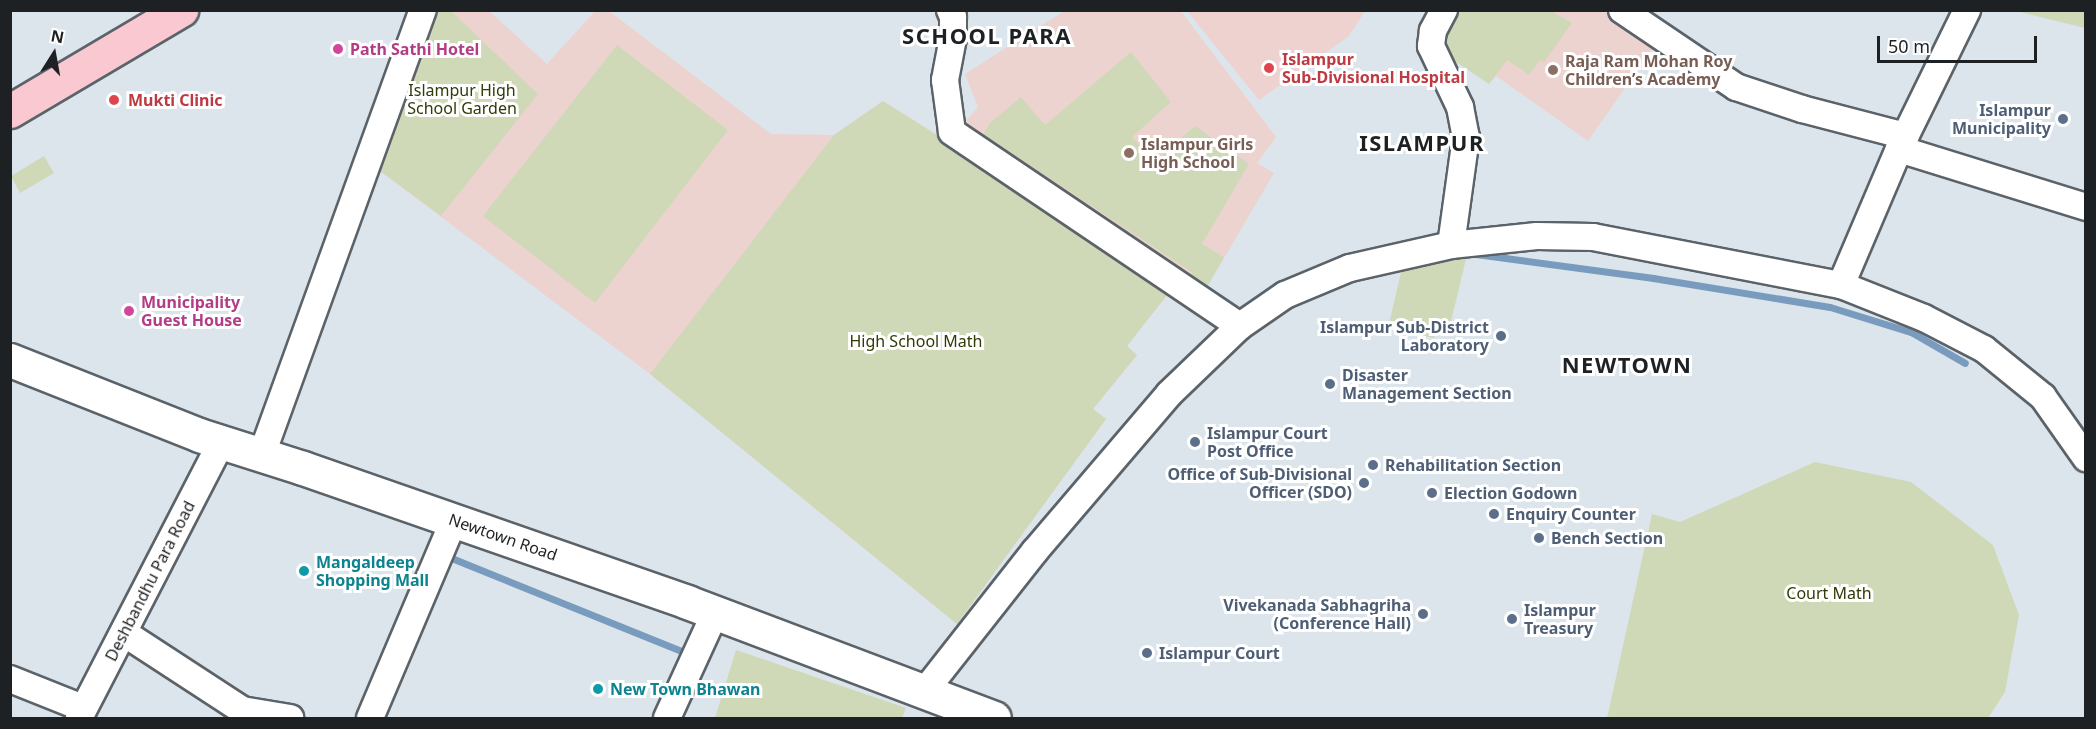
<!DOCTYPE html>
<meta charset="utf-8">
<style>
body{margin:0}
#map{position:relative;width:2096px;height:729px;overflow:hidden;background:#dce5ec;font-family:"Noto Sans",sans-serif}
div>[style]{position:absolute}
.education>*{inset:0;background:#edd3cf}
.medical>*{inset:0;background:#edd2d0}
.green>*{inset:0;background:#cfd9b8}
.stream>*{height:7px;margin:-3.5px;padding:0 3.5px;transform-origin:3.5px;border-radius:3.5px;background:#799cbe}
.roads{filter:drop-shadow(2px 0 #5b6369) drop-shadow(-2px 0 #5b6369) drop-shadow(0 2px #5b6369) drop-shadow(0 -2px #5b6369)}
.street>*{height:26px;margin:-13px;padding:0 13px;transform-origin:13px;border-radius:13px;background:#fff}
.secondary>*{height:33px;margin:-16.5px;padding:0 16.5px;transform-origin:16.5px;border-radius:16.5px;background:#fff}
.primary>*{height:33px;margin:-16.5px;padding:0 16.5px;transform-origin:16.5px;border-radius:16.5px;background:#fac8d0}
.dots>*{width:16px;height:16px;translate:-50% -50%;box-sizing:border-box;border:3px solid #fff;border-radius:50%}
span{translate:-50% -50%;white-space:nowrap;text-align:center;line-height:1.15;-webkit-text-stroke:6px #fff;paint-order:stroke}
.hotel-label{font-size:16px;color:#b23c85;font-weight:700}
.left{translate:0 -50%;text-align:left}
.health-label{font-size:16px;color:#be3a42;font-weight:700}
.education-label{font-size:16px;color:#785e54;font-weight:700}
.park-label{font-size:16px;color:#303b05}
.service-label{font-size:16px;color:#4e5e75;font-weight:700}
.right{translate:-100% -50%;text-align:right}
.street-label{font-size:16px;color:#1e2124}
.culture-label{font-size:16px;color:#0d838f;font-weight:700}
.district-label{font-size:22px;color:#1e2124;font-weight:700;letter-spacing:1.5px}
.frame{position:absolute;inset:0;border:12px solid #1e2124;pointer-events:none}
.north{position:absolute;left:24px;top:24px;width:60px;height:60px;-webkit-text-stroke:4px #fff;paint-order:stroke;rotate:11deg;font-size:16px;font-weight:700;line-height:24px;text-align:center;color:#1e2124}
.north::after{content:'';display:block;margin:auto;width:21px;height:27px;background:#1e2124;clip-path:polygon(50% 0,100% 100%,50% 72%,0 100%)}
.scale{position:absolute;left:1877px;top:36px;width:160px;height:27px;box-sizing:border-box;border:3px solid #1e2124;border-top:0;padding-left:8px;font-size:18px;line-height:21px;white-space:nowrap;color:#1e2124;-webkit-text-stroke:4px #fff;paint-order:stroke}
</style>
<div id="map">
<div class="education">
<div style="clip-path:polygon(1452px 10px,1604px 11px,1655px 45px,1588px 141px,1496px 76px,1489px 84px)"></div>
<div style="clip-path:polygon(434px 11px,489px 11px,547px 64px,595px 11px,609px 11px,771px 134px,834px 135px,883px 101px,1175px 285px,1127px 346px,1137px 355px,1093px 409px,1106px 419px,957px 624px,650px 374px,376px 168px)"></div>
<div style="clip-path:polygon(1064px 11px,1181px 11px,1276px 137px,1257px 163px,1274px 173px,1203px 294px,959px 129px,978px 107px,965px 74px)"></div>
</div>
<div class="medical">
<div style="clip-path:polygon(1187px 11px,1365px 11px,1349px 36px,1259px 100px)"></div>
</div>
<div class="green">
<div style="clip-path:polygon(434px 11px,451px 11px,538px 94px,441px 216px,376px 168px)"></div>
<div style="clip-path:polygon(1452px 11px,1551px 11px,1572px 23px,1544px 62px,1540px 60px,1529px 75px,1507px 60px,1489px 84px,1447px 56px,1439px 42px)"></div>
<div style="clip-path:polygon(2016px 11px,2085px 11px,2085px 28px)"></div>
<div style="clip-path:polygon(617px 45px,728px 130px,595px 303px,483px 216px)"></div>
<div style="clip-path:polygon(1131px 52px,1171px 102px,1132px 137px,1155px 162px,1195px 126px,1249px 164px,1202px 244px,1224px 257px,1203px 294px,1187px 283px,1193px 273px,983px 134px,991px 122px,1021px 97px,1045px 125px)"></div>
<div style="clip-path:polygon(883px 101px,1175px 285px,1127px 346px,1137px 355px,1093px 409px,1106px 419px,957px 624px,650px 374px,834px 135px)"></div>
<div style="clip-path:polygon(44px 156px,54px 173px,20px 193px,11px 176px)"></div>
<div style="clip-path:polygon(1467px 255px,1448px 334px,1436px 331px,1434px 338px,1388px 328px,1402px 268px)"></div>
<div style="clip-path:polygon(1815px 462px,1911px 482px,1993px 545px,2019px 615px,2005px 692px,1988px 718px,1607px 718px,1652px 514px,1680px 522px)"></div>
<div style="clip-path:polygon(736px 650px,906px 708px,902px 718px,715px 718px)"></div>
</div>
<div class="stream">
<div style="left:1476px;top:254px;width:179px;rotate:7.7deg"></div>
<div style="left:1653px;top:278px;width:179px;rotate:9.3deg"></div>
<div style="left:1830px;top:307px;width:85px;rotate:17.2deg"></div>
<div style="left:1911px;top:332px;width:62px;rotate:29.9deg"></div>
<div style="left:444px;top:555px;width:264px;rotate:22deg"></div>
</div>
<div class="roads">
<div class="street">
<div style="left:950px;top:10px;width:8px;rotate:67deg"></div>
<div style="left:953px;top:17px;width:21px;rotate:90deg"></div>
<div style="left:953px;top:38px;width:43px;rotate:100.8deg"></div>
<div style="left:945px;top:80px;width:52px;rotate:82.3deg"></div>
<div style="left:952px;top:132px;width:347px;rotate:34deg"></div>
<div style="left:1444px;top:10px;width:24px;rotate:118deg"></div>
<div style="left:1433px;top:31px;width:15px;rotate:98deg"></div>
<div style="left:1431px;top:46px;width:68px;rotate:64.6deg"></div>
<div style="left:1460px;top:107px;width:31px;rotate:79deg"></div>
<div style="left:1466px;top:137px;width:109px;rotate:97.9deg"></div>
<div style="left:1622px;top:10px;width:138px;rotate:34deg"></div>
<div style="left:1736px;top:87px;width:70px;rotate:18.4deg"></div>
<div style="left:1802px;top:109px;width:107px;rotate:14.6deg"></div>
<div style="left:1899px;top:149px;width:155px;rotate:-63.9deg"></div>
<div style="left:1841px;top:285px;width:148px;rotate:-66.9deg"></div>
<div style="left:1899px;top:149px;width:196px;rotate:17.2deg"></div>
<div style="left:262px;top:454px;width:472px;rotate:-70.1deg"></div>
<div style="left:124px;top:633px;width:141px;rotate:33.1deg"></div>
<div style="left:242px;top:710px;width:49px;rotate:9.5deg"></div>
<div style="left:10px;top:679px;width:79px;rotate:21.7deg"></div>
<div style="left:924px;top:692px;width:179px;rotate:-51.8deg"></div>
<div style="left:1035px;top:551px;width:206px;rotate:-49.5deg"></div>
<div style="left:1169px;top:394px;width:98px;rotate:-43.8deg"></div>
<div style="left:1240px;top:326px;width:55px;rotate:-34.6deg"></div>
<div style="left:1285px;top:295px;width:70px;rotate:-22.6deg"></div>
<div style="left:1350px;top:268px;width:104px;rotate:-12.8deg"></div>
<div style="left:1451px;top:245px;width:86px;rotate:-6deg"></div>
<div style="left:1537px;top:236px;width:56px;rotate:1deg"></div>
<div style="left:1593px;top:237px;width:253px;rotate:11deg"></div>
<div style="left:1841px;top:285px;width:89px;rotate:21.7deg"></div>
<div style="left:1924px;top:318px;width:68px;rotate:27.3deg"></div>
<div style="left:1984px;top:349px;width:76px;rotate:39.1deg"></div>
<div style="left:2043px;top:397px;width:75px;rotate:54.8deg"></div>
<div style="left:79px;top:718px;width:309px;rotate:-62.7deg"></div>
<div style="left:370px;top:718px;width:215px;rotate:-67deg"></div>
<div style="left:667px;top:718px;width:115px;rotate:-65.4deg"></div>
</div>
<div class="secondary">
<div style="left:10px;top:360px;width:203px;rotate:21.6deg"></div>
<div style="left:199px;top:435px;width:109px;rotate:17.6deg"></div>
<div style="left:303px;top:468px;width:407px;rotate:19.2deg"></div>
<div style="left:687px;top:602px;width:328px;rotate:20.7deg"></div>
</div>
<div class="primary">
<div style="left:10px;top:111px;width:199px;rotate:-30.6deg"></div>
</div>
</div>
<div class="dots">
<div style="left:338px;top:49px;background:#d1479c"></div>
<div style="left:1269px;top:68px;background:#e0444e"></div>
<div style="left:1553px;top:70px;background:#8d6e63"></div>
<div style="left:114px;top:100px;background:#e0444e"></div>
<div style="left:2063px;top:119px;background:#5c6f8a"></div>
<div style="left:1129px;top:153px;background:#8d6e63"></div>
<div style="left:129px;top:311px;background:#d1479c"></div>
<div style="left:1501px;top:336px;background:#5c6f8a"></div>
<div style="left:1330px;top:384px;background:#5c6f8a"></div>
<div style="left:1195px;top:442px;background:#5c6f8a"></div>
<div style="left:1373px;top:465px;background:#5c6f8a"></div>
<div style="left:1364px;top:483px;background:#5c6f8a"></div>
<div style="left:1432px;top:493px;background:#5c6f8a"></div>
<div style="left:1494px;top:514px;background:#5c6f8a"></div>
<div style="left:1539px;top:538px;background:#5c6f8a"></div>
<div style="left:304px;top:571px;background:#0f9aa8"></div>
<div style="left:1423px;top:614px;background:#5c6f8a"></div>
<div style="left:1512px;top:619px;background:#5c6f8a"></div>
<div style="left:1147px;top:653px;background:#5c6f8a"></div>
<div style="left:598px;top:689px;background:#0f9aa8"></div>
</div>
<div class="hotel-label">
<span class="left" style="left:350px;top:49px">Path Sathi Hotel</span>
<span class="left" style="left:141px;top:311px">Municipality<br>Guest House</span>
</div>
<div class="health-label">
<span class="left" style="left:1282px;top:68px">Islampur<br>Sub-Divisional Hospital</span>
<span class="left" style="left:128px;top:100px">Mukti Clinic</span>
</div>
<div class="education-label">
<span class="left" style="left:1565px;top:70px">Raja Ram Mohan Roy<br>Children’s Academy</span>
<span class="left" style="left:1141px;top:153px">Islampur Girls<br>High School</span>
</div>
<div class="park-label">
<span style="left:462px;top:99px">Islampur High<br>School Garden</span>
<span style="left:916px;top:341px">High School Math</span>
<span style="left:1829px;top:593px">Court Math</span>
</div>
<div class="service-label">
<span class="right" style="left:2051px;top:119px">Islampur<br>Municipality</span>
<span class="right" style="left:1489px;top:336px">Islampur Sub-District<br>Laboratory</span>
<span class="left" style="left:1342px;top:384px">Disaster<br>Management Section</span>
<span class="left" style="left:1207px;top:442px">Islampur Court<br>Post Office</span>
<span class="left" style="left:1385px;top:465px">Rehabilitation Section</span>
<span class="right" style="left:1352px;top:483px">Office of Sub-Divisional<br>Officer (SDO)</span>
<span class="left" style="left:1444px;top:493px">Election Godown</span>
<span class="left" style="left:1506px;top:514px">Enquiry Counter</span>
<span class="left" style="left:1551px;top:538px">Bench Section</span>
<span class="right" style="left:1411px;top:614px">Vivekanada Sabhagriha<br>(Conference Hall)</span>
<span class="left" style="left:1524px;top:619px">Islampur<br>Treasury</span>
<span class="left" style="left:1159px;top:653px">Islampur Court</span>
</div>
<div class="street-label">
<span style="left:503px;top:537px;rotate:19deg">Newtown Road</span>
<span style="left:150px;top:581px;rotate:-63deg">Deshbandhu Para Road</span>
</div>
<div class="culture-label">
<span class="left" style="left:316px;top:571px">Mangaldeep<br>Shopping Mall</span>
<span class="left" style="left:610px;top:689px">New Town Bhawan</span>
</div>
<div class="district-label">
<span style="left:987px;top:36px">SCHOOL PARA</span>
<span style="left:1422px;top:143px">ISLAMPUR</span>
<span style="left:1627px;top:365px">NEWTOWN</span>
</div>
<div class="frame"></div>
<div class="north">N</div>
<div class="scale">50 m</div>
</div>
